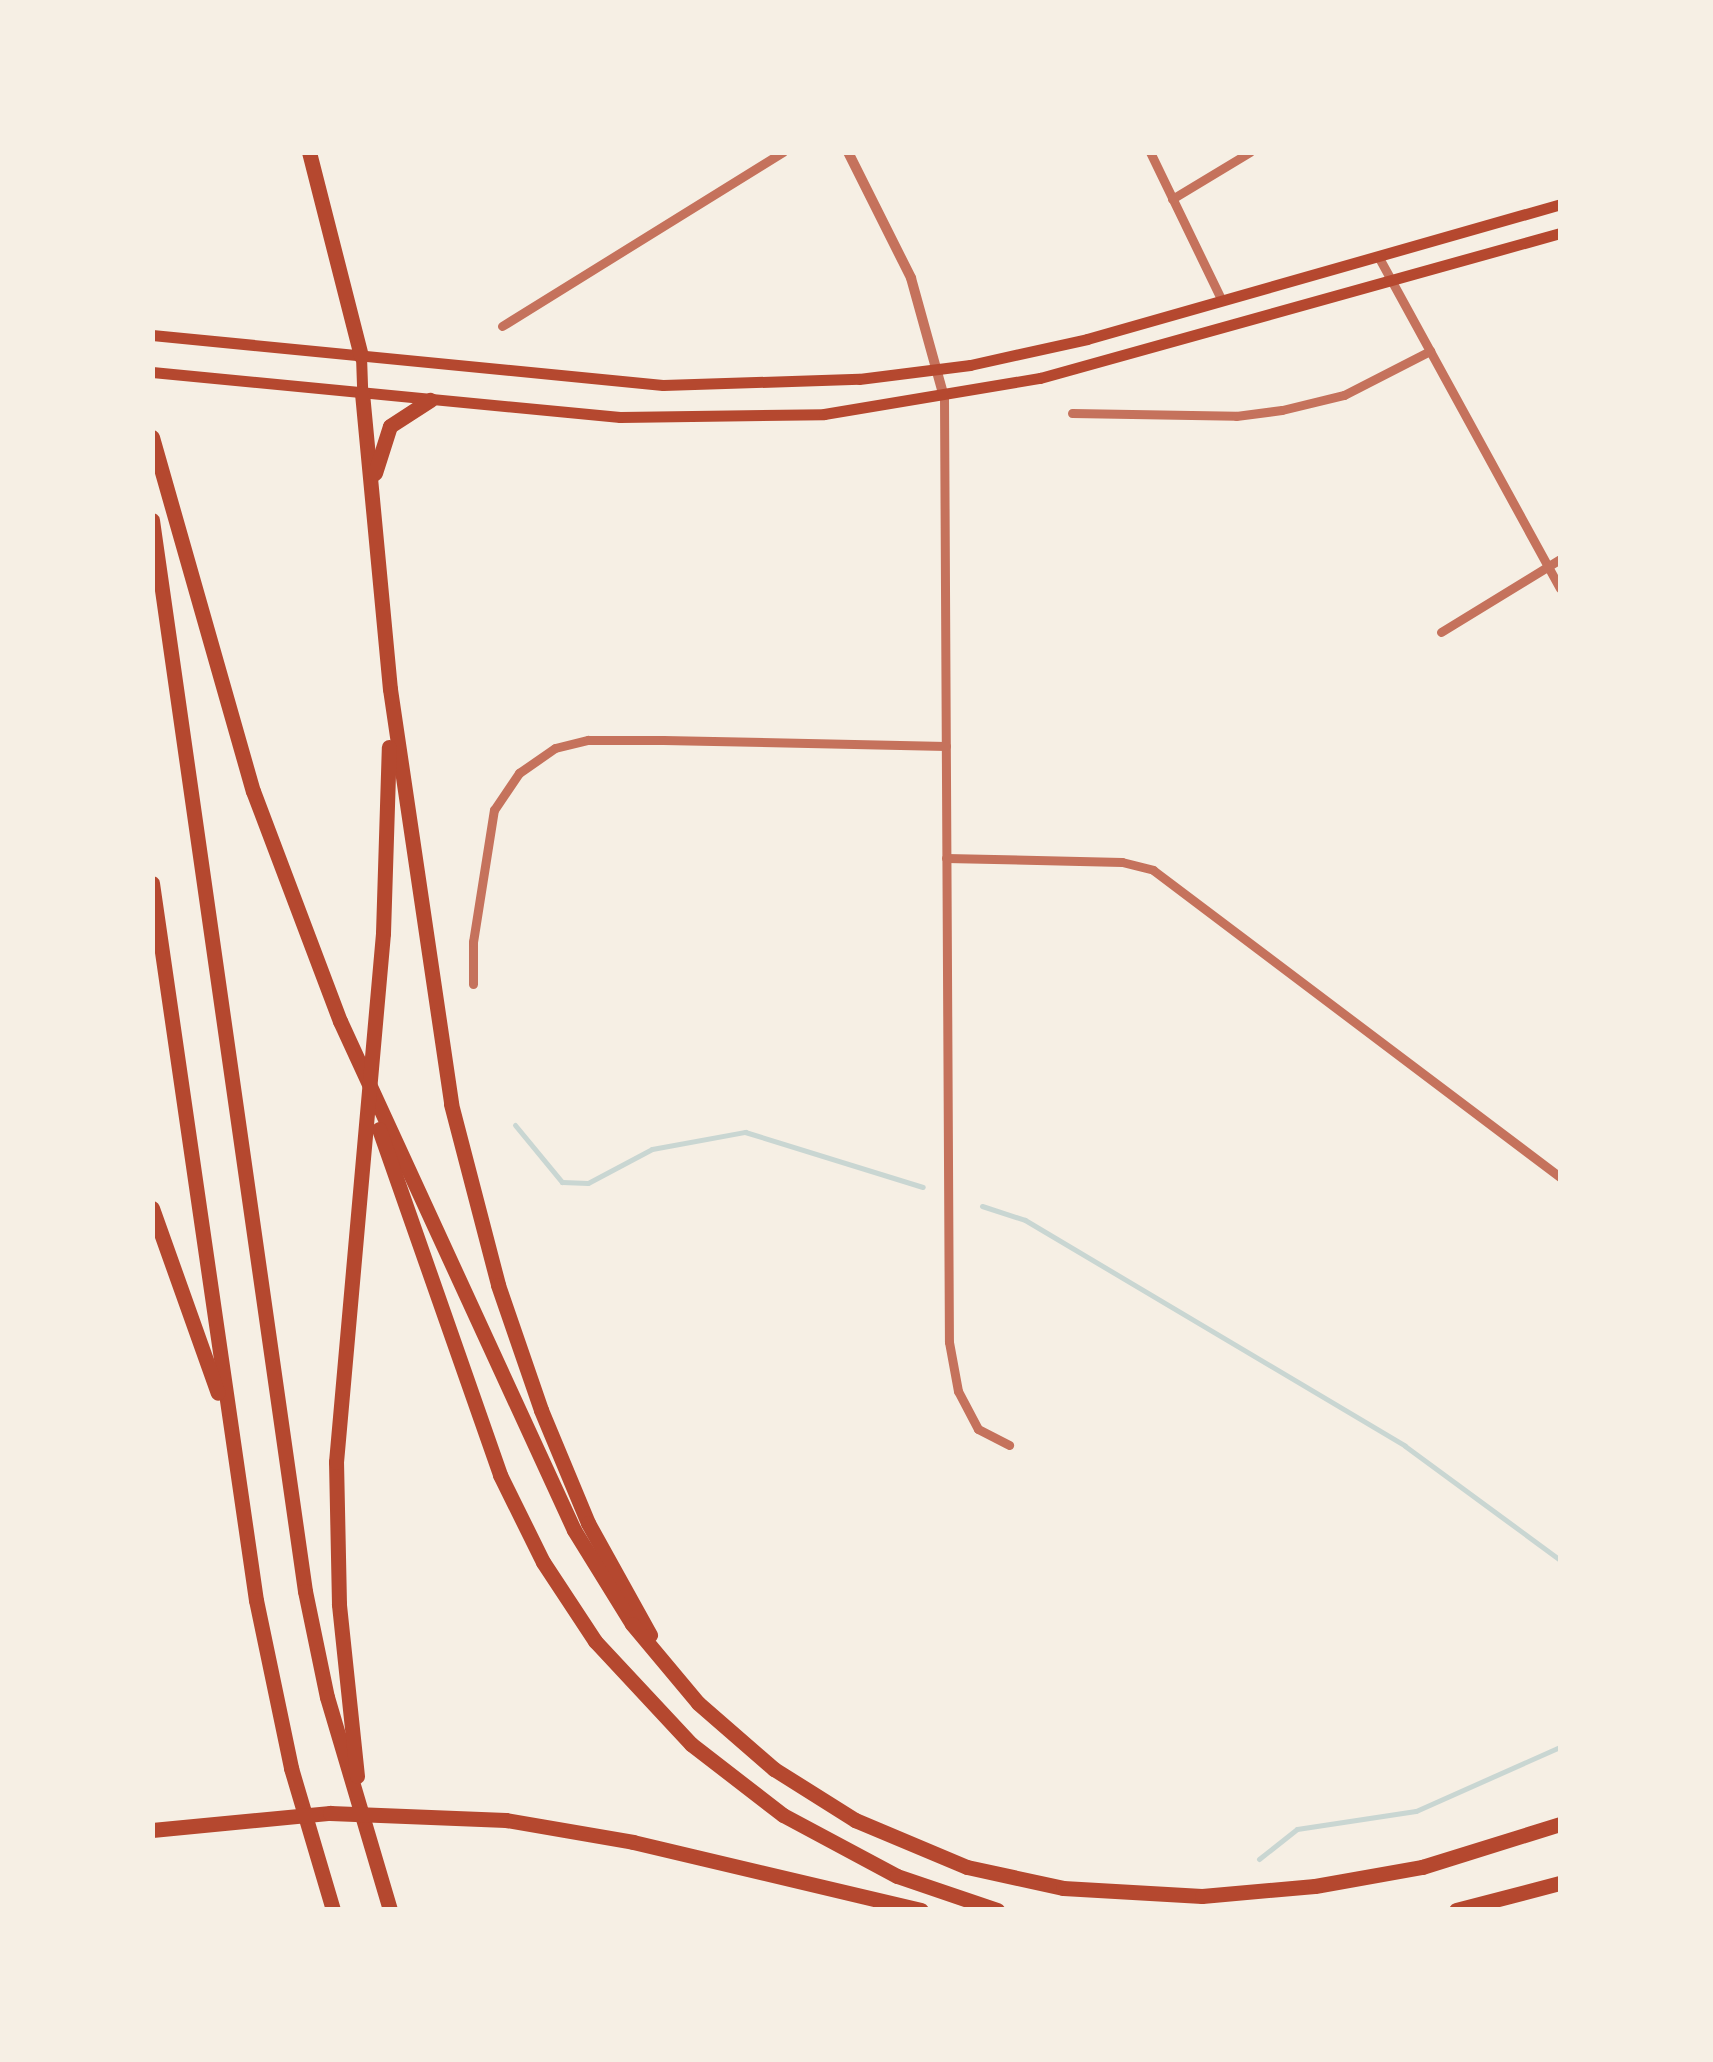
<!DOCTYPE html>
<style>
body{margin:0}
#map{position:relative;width:1713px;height:2062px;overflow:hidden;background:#f6efe4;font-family:Helvetica,sans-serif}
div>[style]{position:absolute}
.stream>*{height:5px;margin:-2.5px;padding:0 2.5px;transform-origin:2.5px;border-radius:2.5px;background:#c9d6d2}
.minor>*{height:9px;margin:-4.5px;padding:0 4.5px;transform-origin:4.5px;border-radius:4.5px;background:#c5725c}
.tertiary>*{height:10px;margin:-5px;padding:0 5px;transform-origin:5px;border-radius:5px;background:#c5725c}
.secondary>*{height:11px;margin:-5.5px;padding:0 5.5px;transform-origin:5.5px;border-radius:5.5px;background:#b5482f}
.motorway>*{height:15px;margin:-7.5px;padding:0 7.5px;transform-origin:7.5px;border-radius:7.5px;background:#b5482f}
span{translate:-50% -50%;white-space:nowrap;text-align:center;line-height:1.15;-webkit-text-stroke:9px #f6efe4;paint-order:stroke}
.frame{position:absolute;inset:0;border:155px solid #f6efe4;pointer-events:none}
</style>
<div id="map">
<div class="stream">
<div style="left:515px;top:1125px;width:74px;rotate:50.5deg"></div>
<div style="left:562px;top:1182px;width:26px;rotate:2deg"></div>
<div style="left:588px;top:1183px;width:72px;rotate:-28deg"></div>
<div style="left:652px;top:1149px;width:95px;rotate:-10.4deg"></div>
<div style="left:745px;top:1132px;width:186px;rotate:17.2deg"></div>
<div style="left:982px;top:1206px;width:45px;rotate:18deg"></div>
<div style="left:1025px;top:1220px;width:442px;rotate:30.7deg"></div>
<div style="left:1405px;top:1446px;width:192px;rotate:36.3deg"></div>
<div style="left:1259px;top:1859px;width:48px;rotate:-38.3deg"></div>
<div style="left:1297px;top:1829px;width:120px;rotate:-8.6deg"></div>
<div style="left:1416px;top:1811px;width:158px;rotate:-24deg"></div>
</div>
<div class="minor">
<div style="left:1150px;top:152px;width:165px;rotate:64.2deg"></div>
<div style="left:1172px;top:199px;width:91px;rotate:-31.1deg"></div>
<div style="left:1378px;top:256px;width:379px;rotate:61.3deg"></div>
<div style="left:502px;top:326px;width:331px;rotate:-31.8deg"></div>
<div style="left:944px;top:397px;width:945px;rotate:89.7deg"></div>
<div style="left:949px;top:1342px;width:50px;rotate:79.6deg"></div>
<div style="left:958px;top:1391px;width:43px;rotate:62.2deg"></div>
<div style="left:978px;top:1429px;width:35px;rotate:27deg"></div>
<div style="left:1072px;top:413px;width:164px;rotate:1deg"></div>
<div style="left:1236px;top:416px;width:46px;rotate:-7.4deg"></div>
<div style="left:1282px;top:410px;width:64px;rotate:-13.6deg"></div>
<div style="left:1344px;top:395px;width:97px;rotate:-27.1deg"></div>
<div style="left:1441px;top:632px;width:140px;rotate:-31.5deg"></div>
<div style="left:946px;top:858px;width:176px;rotate:1.3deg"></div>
<div style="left:1122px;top:862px;width:32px;rotate:14deg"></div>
<div style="left:1153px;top:870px;width:510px;rotate:37.03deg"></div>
<div style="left:473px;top:984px;width:42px;rotate:-90deg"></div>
<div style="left:473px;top:942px;width:134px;rotate:-81deg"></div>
<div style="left:494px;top:810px;width:45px;rotate:-56deg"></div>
<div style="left:519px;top:773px;width:44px;rotate:-34.8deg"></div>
<div style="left:555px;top:748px;width:34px;rotate:-14deg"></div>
<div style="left:588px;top:740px;width:75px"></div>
<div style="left:663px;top:740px;width:283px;rotate:1.2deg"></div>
</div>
<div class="tertiary">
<div style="left:848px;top:152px;width:141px;rotate:63.4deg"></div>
<div style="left:911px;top:278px;width:123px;rotate:74.5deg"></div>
</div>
<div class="secondary">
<div style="left:152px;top:335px;width:513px;rotate:5.59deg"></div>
<div style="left:663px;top:385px;width:196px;rotate:-1.8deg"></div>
<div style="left:859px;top:379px;width:112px;rotate:-7.2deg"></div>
<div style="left:970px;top:365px;width:120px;rotate:-12.5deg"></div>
<div style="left:1087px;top:339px;width:492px;rotate:-15.9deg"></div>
<div style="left:361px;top:356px;width:37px;rotate:88deg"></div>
<div style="left:152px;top:372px;width:470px;rotate:5.5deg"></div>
<div style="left:620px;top:417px;width:204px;rotate:-0.8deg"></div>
<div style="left:824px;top:414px;width:219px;rotate:-9.5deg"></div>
<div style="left:1040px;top:378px;width:540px;rotate:-15.58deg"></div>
</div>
<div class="motorway">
<div style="left:309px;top:152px;width:211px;rotate:75.7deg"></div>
<div style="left:362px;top:393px;width:297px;rotate:84.6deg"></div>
<div style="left:390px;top:689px;width:419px;rotate:81.6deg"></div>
<div style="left:451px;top:1104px;width:187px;rotate:75.4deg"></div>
<div style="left:498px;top:1285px;width:132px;rotate:71deg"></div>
<div style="left:541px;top:1410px;width:122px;rotate:67.4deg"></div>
<div style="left:588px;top:1523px;width:128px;rotate:61deg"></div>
<div style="left:152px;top:437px;width:368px;rotate:74.1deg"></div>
<div style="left:253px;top:791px;width:246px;rotate:69.3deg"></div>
<div style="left:340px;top:1021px;width:560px;rotate:65.31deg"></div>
<div style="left:574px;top:1530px;width:110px;rotate:58.3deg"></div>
<div style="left:632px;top:1624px;width:103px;rotate:50.1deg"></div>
<div style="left:698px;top:1703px;width:101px;rotate:41deg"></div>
<div style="left:774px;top:1769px;width:96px;rotate:32.2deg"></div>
<div style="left:855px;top:1820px;width:121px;rotate:22.8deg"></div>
<div style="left:967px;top:1867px;width:98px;rotate:12.3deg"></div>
<div style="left:1063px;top:1888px;width:139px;rotate:3.3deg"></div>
<div style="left:1202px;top:1896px;width:113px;rotate:-5.1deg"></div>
<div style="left:1315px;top:1886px;width:109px;rotate:-10.1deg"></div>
<div style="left:1422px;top:1867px;width:145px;rotate:-17.3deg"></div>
<div style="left:375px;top:473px;width:49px;rotate:-72.3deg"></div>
<div style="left:390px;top:426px;width:48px;rotate:-33deg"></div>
<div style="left:152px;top:520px;width:1082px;rotate:81.87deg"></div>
<div style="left:305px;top:1591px;width:108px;rotate:78.3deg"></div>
<div style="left:327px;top:1697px;width:222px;rotate:73.5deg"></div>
<div style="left:152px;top:883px;width:725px;rotate:81.75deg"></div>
<div style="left:256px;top:1600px;width:172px;rotate:78.2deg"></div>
<div style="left:291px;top:1768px;width:148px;rotate:73.5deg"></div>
<div style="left:379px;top:1129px;width:367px;rotate:70.7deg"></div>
<div style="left:500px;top:1475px;width:97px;rotate:63.7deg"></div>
<div style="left:543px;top:1562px;width:95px;rotate:56.6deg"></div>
<div style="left:595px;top:1641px;width:141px;rotate:47deg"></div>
<div style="left:691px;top:1744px;width:116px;rotate:37.7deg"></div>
<div style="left:783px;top:1815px;width:129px;rotate:28.2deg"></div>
<div style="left:897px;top:1876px;width:106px;rotate:18.8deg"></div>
<div style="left:152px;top:1208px;width:196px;rotate:70.4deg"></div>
<div style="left:357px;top:1776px;width:173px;rotate:-96deg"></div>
<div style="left:339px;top:1604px;width:142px;rotate:-91.2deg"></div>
<div style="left:336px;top:1462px;width:531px;rotate:-84.92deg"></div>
<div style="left:383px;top:933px;width:186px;rotate:-88.2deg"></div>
<div style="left:152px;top:1830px;width:179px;rotate:-5.5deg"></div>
<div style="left:330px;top:1813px;width:176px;rotate:2.3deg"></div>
<div style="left:506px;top:1820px;width:129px;rotate:9.8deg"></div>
<div style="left:633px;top:1842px;width:296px;rotate:13.3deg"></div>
<div style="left:1456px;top:1910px;width:107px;rotate:-14.6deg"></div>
</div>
<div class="frame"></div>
</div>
